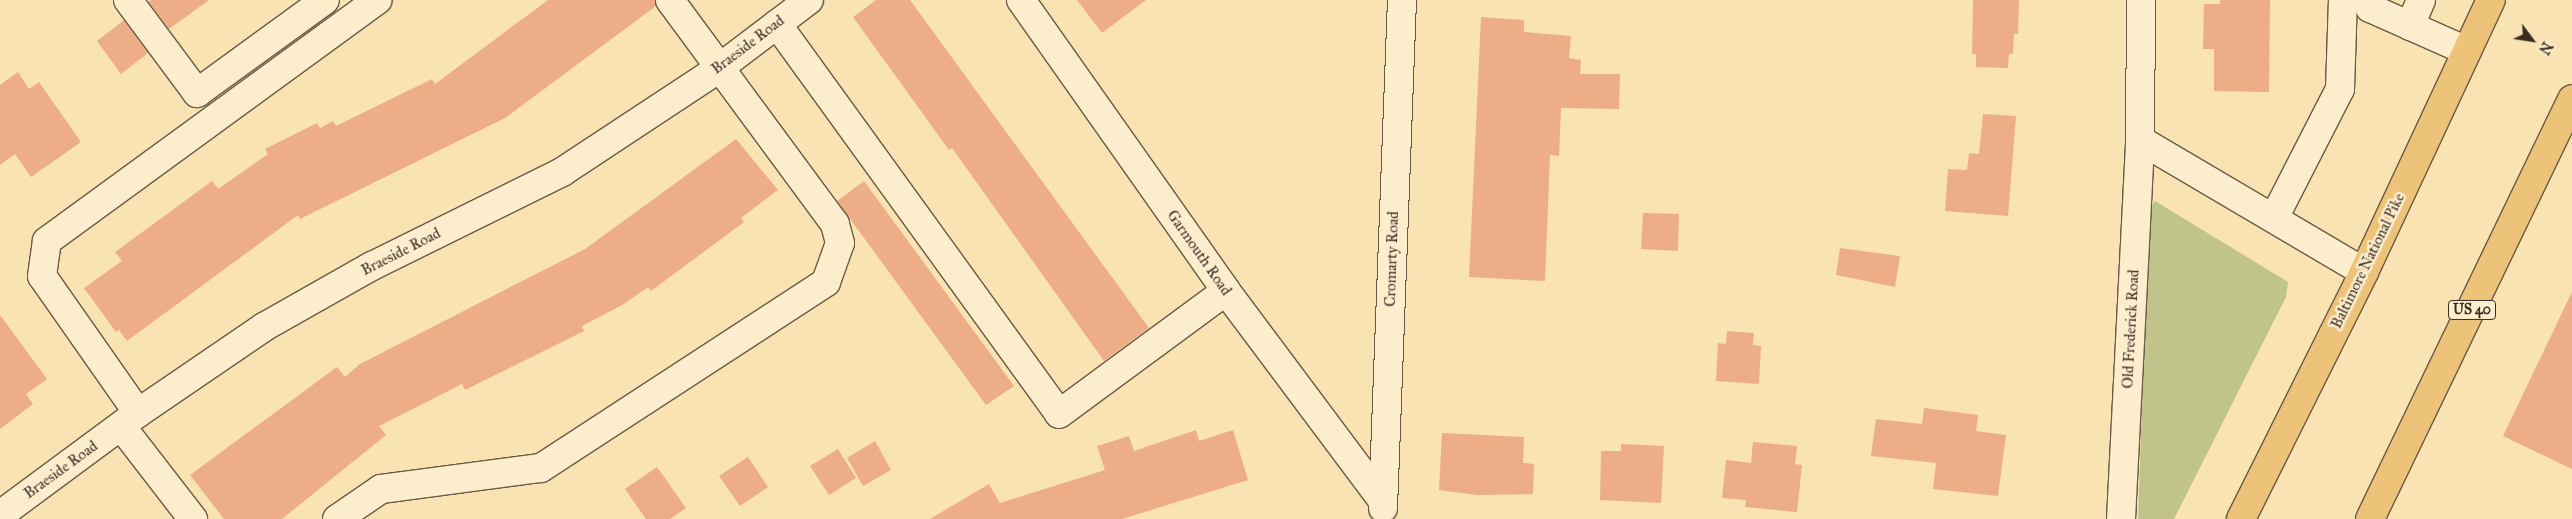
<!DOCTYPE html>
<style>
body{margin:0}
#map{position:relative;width:2572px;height:519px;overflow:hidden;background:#fae3b2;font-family:"IM FELL Great Primer",serif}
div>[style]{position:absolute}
.green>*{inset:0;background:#c0c38a}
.building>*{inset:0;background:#ecad87}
.roads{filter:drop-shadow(1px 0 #695a46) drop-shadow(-1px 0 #695a46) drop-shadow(0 1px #695a46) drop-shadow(0 -1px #695a46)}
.minor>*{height:28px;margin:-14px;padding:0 14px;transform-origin:14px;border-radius:14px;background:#fcedcd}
.major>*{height:28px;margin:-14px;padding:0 14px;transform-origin:14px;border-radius:14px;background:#edc279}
span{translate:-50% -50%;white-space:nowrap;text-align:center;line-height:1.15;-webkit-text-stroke:5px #fcedcd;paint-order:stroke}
.shield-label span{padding:1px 4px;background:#fcedcd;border:1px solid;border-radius:4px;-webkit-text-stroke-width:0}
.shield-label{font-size:14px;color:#392c22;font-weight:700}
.street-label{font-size:15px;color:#392c22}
.north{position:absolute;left:2507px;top:15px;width:50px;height:50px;-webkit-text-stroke:4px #fcedcd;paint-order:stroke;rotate:121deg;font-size:14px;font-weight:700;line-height:20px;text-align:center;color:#392c22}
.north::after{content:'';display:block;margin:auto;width:18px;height:22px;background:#392c22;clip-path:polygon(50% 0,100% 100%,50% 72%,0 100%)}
</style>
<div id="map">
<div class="green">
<div style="clip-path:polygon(2155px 201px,2288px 282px,2286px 297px,2174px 519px,2138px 519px,2149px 208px)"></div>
</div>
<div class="building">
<div style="clip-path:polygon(151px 0,209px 0,169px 29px,149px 2px)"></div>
<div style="clip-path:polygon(548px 0,655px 0,656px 6px,505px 118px,300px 219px,298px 215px,127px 341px,119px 330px,116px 332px,84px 288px,122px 261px,115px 252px,212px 181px,218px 189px,268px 154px,265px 149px,317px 123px,320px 128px,333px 121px,336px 126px,432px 79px,435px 84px)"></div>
<div style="clip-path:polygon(876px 0,910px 0,1149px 328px,1104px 361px,952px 148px,949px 150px,853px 17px)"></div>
<div style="clip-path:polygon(1077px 0,1146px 0,1102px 33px)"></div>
<div style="clip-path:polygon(1973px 0,2019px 0,2018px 34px,2014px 34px,2013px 54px,2009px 54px,2008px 68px,1976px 67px,1976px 54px,1972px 54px)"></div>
<div style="clip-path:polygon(2220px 0,2270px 0,2269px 92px,2214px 91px,2214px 49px,2203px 49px,2204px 4px,2220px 4px)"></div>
<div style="clip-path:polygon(1481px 17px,1524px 20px,1524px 32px,1571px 36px,1569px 58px,1581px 60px,1580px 74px,1620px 74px,1619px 109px,1561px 108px,1559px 156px,1550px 155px,1545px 281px,1469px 277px)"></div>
<div style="clip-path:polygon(124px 20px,148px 53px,121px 74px,97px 41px)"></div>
<div style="clip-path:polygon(18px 72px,29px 89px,39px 82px,81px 142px,31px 177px,15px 154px,0 165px,0 85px)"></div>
<div style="clip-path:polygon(1983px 114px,2016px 116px,2008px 216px,1945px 211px,1948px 169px,1967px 170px,1969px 153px,1979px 154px)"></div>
<div style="clip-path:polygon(736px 139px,778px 190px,741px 218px,744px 222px,651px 291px,648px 287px,624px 304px,582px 326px,584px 331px,465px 390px,462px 384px,379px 426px,386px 435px,282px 519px,224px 519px,190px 475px,337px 367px,345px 377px,360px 364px,585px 249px)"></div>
<div style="clip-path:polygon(864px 181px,1014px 386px,986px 405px,837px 201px)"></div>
<div style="clip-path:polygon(1643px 213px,1679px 214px,1678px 251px,1641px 249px)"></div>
<div style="clip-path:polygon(1840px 248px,1900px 256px,1895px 287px,1836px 275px)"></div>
<div style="clip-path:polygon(2572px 292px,2572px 469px,2503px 436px)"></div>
<div style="clip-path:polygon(0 315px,47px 379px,26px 394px,33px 404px,0 429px)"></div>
<div style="clip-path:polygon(1727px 331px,1754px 333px,1753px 345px,1761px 346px,1759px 384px,1716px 381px,1718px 343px,1726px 344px)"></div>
<div style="clip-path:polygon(1924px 408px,1978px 415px,1976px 431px,2006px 435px,1998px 496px,1933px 489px,1936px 463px,1871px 456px,1876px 419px,1922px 424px)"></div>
<div style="clip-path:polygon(1196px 430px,1199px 441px,1233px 430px,1248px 480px,1122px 519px,930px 519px,989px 484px,1000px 503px,1105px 470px,1097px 446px,1129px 436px,1134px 451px)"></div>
<div style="clip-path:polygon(1442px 433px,1524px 437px,1523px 463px,1534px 464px,1533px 494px,1477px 495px,1439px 490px)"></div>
<div style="clip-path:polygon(875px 441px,891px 470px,863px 486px,847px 458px)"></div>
<div style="clip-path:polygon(1753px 442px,1797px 446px,1795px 464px,1802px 465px,1797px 512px,1745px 507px,1746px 500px,1722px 498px,1726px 460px,1751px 463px)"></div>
<div style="clip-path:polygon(1621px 444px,1664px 446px,1661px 503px,1600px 500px,1601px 451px,1621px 451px)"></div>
<div style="clip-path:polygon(838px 449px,856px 478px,829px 495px,810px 466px)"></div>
<div style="clip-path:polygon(748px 457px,768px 487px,740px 506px,719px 476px)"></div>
<div style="clip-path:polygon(657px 467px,686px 508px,670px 519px,646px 519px,625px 489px)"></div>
</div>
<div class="roads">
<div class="minor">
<div style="left:128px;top:0;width:116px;rotate:53.4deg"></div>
<div style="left:197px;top:93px;width:158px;rotate:-36deg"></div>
<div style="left:1021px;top:0;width:356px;rotate:54.8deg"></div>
<div style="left:1226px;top:291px;width:262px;rotate:53.2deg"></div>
<div style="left:2141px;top:0;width:140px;rotate:90.4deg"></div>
<div style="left:2140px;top:140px;width:260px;rotate:30.5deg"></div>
<div style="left:2370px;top:0;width:8px;rotate:90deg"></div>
<div style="left:2370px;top:8px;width:106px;rotate:23.9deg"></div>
<div style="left:777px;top:24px;width:481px;rotate:54.1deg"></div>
<div style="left:1059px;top:414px;width:207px;rotate:-36.4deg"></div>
<div style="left:2410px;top:26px;width:28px;rotate:-67deg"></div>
<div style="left:2274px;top:218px;width:145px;rotate:-62.9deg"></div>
<div style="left:2340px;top:89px;width:89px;rotate:-88.1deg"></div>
<div style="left:138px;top:413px;width:167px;rotate:-125deg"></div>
<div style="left:42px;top:276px;width:35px;rotate:-82deg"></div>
<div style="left:47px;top:241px;width:409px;rotate:-36.1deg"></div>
<div style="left:121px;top:426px;width:118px;rotate:52.3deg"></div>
<div style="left:1383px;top:508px;width:508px;rotate:-87.86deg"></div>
<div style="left:0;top:515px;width:172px;rotate:-36.5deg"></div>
<div style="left:138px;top:413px;width:153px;rotate:-34.3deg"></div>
<div style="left:264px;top:327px;width:124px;rotate:-29.5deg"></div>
<div style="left:372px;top:266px;width:212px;rotate:-26.3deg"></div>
<div style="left:562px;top:172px;width:187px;rotate:-33.4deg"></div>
<div style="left:718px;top:69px;width:114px;rotate:-37.2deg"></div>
<div style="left:337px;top:519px;width:53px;rotate:-34.3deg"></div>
<div style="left:381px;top:489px;width:161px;rotate:-7.5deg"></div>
<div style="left:541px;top:468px;width:340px;rotate:-33.1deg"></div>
<div style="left:826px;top:282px;width:41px;rotate:-70.3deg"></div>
<div style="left:840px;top:243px;width:20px;rotate:-105deg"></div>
<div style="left:835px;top:224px;width:278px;rotate:-126.4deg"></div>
<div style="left:2121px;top:519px;width:379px;rotate:-87.1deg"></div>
</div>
<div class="major">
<div style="left:2241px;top:519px;width:276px;rotate:-63.5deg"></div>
<div style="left:2364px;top:272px;width:300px;rotate:-65deg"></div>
<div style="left:2370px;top:519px;width:466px;rotate:-64.3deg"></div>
</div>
</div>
<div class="shield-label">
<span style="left:2472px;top:310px">US 40</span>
</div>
<div class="street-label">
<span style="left:748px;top:45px;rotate:-37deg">Braeside Road</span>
<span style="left:401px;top:252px;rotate:-27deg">Braeside Road</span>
<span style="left:1199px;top:253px;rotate:55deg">Garmouth Road</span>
<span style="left:1392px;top:259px;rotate:-88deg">Cromarty Road</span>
<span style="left:2368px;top:261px;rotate:-64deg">Baltimore National Pike</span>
<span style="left:2131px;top:329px;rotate:-87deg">Old Frederick Road</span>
<span style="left:61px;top:470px;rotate:-36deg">Braeside Road</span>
</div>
<div class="north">N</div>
</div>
